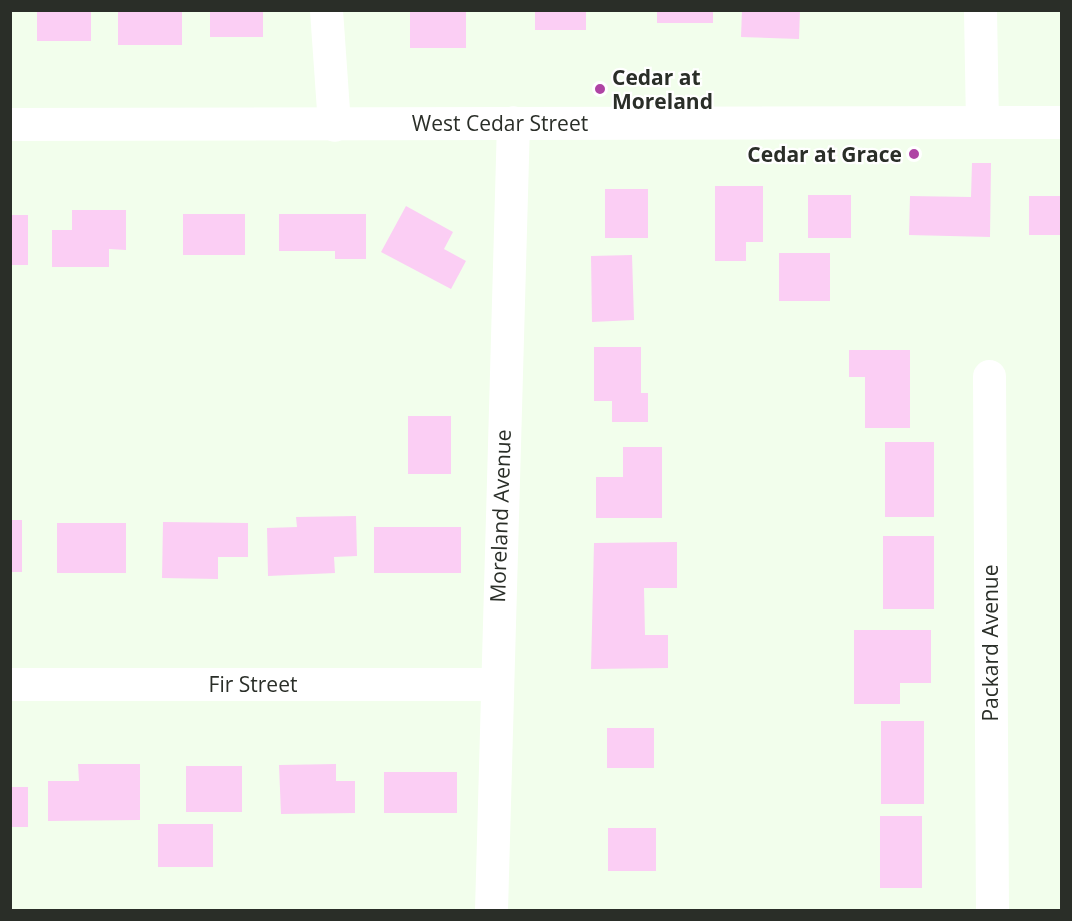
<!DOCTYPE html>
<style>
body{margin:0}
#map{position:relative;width:1072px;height:921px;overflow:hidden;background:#f2feec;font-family:"Open Sans",sans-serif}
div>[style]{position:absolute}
.building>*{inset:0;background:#fbcef4}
.street>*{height:33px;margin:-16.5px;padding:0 16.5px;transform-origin:16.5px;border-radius:16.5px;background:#fff}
.secondary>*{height:33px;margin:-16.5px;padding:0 16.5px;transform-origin:16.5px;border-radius:16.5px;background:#fff}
.dots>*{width:16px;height:16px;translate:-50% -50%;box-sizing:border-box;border:3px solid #fff;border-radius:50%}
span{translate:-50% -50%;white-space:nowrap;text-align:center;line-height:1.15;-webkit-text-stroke:4.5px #fff;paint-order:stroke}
.poi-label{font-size:21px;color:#2a2e28;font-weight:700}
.left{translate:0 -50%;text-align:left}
.right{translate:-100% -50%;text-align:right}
.street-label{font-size:21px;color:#2a2e28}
.frame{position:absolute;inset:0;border:12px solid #2a2e28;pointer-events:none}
</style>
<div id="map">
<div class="building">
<div style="clip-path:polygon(37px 10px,91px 10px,91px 41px,37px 41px)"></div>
<div style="clip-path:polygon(118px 10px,182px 10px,182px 45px,118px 45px)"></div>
<div style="clip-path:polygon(210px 10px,263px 10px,263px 37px,210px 37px)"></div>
<div style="clip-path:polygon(410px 10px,466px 10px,466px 48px,410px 48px)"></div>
<div style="clip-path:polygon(535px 10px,586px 10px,586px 30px,535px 30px)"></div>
<div style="clip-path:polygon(657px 10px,713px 10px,713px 23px,657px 23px)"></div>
<div style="clip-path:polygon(742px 10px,800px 10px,799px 39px,741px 37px)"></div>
<div style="clip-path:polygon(972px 163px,991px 163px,990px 237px,909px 235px,910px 196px,971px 197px)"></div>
<div style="clip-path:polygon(715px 186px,763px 186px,763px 242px,746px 242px,746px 261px,715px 261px)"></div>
<div style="clip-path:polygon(605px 189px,648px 189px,648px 238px,605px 238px)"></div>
<div style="clip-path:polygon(808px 195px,851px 195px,851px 238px,808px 238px)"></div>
<div style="clip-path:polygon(1029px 196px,1062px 196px,1062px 235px,1029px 235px)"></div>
<div style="clip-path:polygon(406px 206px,453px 232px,444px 249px,466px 261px,451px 289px,381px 252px)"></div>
<div style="clip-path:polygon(72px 210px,126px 210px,126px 250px,109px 249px,109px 267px,52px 267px,52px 230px,72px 230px)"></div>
<div style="clip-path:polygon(183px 214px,245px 214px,245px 255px,183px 255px)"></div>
<div style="clip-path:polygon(279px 214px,366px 214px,366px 259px,335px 259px,335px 251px,279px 251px)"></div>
<div style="clip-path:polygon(10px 215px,28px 215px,28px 265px,10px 265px)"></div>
<div style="clip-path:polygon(779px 253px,830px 253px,830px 301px,779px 301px)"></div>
<div style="clip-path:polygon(632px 255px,634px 320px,592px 322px,591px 256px)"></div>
<div style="clip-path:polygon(594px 347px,641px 347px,641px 393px,648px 393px,648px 422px,612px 422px,612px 401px,594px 401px)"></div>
<div style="clip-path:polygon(849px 350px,910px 350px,910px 428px,865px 428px,865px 377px,849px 377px)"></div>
<div style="clip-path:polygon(408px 416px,451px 416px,451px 474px,408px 474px)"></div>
<div style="clip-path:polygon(885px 442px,934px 442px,934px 517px,885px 517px)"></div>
<div style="clip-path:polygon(623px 447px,662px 447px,662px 518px,596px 518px,596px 477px,623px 477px)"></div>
<div style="clip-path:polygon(356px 516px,357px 556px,334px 557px,335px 573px,268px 576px,267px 528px,297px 527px,296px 517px)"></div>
<div style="clip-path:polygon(10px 520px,22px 520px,22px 572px,10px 572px)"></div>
<div style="clip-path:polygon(163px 522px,248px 523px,248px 557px,218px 557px,218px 579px,162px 578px)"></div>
<div style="clip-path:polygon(57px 523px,126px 523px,126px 573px,57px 573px)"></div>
<div style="clip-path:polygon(374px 527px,461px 527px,461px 573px,374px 573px)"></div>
<div style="clip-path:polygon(883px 536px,934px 536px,934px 609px,883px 609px)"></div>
<div style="clip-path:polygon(677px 542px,677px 588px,644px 588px,645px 635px,668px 635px,668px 668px,591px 669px,594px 543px)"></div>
<div style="clip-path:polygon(854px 630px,931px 630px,931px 683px,900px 683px,900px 704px,854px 704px)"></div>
<div style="clip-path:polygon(881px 721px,924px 721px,924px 804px,881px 804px)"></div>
<div style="clip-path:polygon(607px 728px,654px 728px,654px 768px,607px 768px)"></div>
<div style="clip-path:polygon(78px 764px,140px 764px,140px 820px,48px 821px,48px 781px,79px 781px)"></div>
<div style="clip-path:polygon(336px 764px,336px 781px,355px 781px,355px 813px,281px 814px,279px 765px)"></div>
<div style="clip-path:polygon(186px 766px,242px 766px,242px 812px,186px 812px)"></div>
<div style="clip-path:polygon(384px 772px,457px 772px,457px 813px,384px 813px)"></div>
<div style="clip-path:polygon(10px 787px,28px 787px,28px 827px,10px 827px)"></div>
<div style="clip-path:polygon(880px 816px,922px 816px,922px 888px,880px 888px)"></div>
<div style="clip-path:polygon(158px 824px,213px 824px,213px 867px,158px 867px)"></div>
<div style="clip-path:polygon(608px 828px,656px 828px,656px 871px,608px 871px)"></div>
</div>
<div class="street">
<div style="left:326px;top:10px;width:115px;rotate:86deg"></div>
<div style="left:980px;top:10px;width:112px;rotate:89deg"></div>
<div style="left:989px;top:376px;width:534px;rotate:89.68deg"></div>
<div style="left:10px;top:684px;width:485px"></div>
</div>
<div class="secondary">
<div style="left:10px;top:124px;width:1052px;rotate:-0.11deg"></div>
<div style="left:491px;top:910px;width:788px;rotate:-88.4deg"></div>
</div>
<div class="dots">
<div style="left:600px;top:89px;background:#af44a4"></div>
<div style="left:914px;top:154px;background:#af44a4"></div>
</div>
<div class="poi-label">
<span class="left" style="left:612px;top:89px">Cedar at<br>Moreland</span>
<span class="right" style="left:902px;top:154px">Cedar at Grace</span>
</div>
<div class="street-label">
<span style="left:500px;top:123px">West Cedar Street</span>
<span style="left:500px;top:516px;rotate:-88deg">Moreland Avenue</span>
<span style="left:990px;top:643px;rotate:-90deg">Packard Avenue</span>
<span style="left:253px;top:684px">Fir Street</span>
</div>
<div class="frame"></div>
</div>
